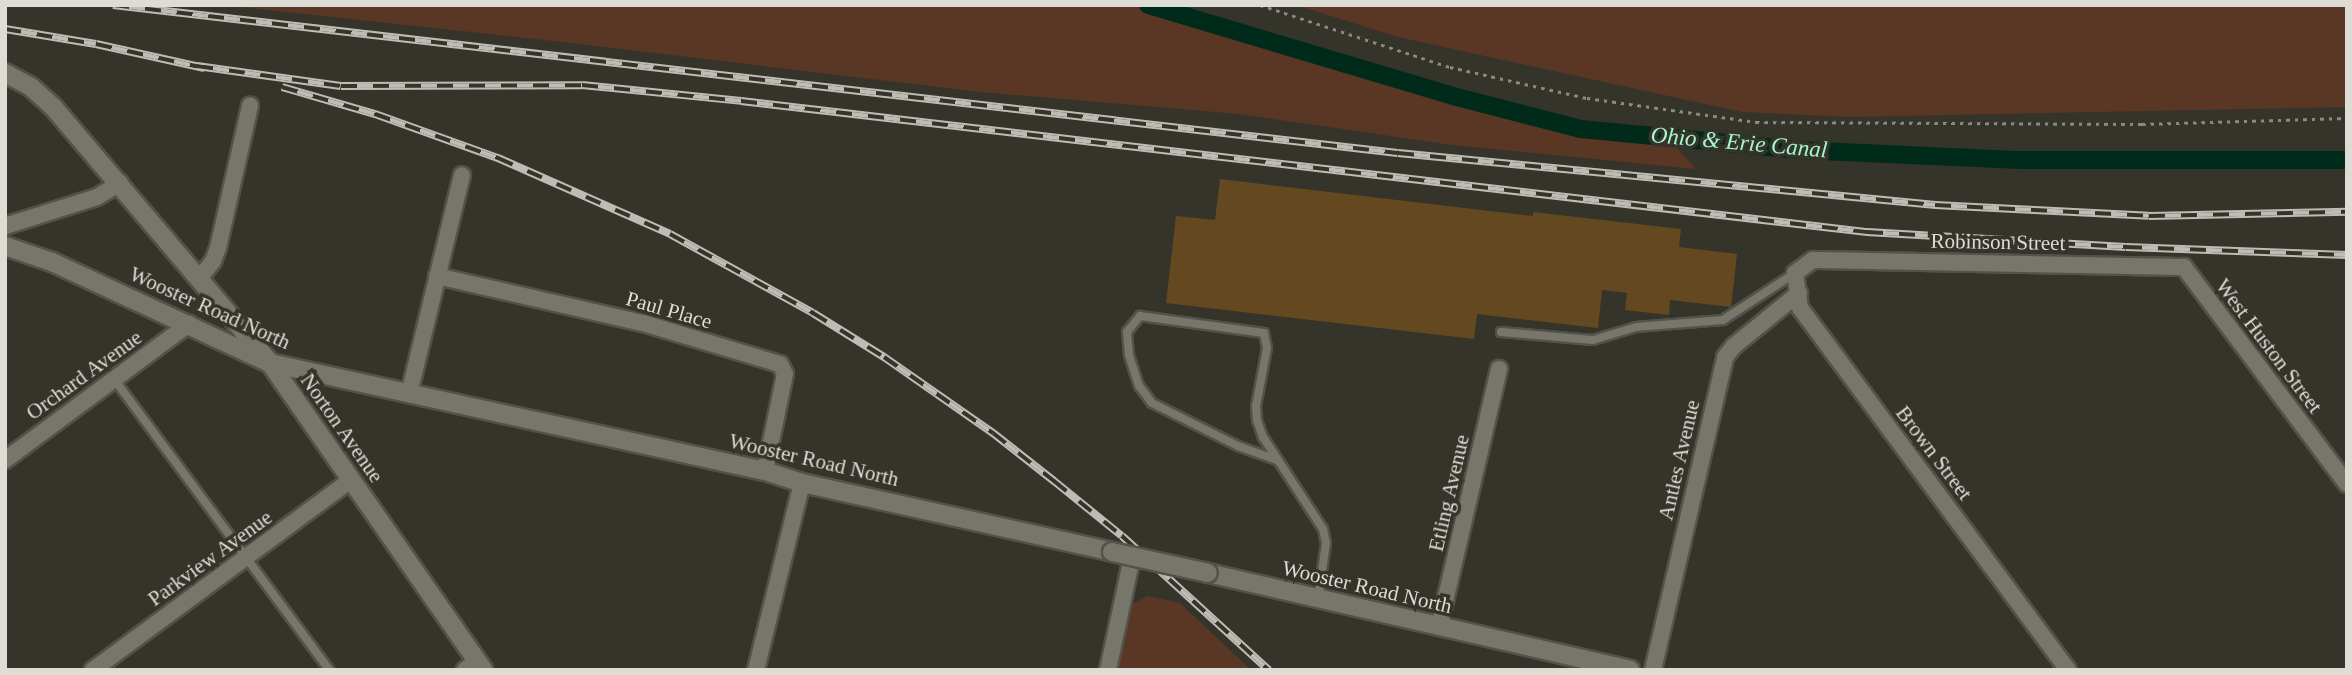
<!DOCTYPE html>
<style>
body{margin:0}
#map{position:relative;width:2352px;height:675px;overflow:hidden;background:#35342b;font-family:"Times New Roman",serif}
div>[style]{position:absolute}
.green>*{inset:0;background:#5a3625}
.canal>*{height:18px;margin:-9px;padding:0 9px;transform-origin:9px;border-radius:9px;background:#002a1a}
.building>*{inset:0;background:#644920}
.path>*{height:2.5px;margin-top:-1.25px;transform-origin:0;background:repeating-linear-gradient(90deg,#8a8981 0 3.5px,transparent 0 8.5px)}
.roads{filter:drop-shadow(2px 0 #53524a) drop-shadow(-2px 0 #53524a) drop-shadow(0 2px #53524a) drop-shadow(0 -2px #53524a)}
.lane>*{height:8px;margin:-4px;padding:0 4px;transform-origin:4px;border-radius:4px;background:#77766b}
.street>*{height:16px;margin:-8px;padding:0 8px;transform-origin:8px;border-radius:8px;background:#77766b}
.secondary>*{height:18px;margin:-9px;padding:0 9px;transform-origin:9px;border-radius:9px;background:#77766b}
.rail>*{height:8px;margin-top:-4px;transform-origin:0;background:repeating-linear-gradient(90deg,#35342b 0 16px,#bdbdb5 0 32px);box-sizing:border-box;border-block:2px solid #bdbdb5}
.bridges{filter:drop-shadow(2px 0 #53524a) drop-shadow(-2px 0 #53524a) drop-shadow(0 2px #53524a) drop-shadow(0 -2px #53524a)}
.secondary-bridge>*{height:18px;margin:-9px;padding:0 9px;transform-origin:9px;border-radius:9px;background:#77766b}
span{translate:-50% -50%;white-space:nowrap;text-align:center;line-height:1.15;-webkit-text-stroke:7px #35342b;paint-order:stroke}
.street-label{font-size:21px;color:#ddddd6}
.water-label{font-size:23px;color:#a4f7cf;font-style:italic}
.frame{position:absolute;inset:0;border:7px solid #ddddd6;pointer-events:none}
</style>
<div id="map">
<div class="green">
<div style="clip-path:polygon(223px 5px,1132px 5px,1581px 129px,1667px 137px,1696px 169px,1452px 145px,1239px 114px,980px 92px,571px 43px)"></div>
<div style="clip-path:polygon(1296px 5px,2347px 5px,2347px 107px,1849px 117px,1742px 112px,1398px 37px)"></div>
<div style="clip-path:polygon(1148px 596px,1180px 603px,1251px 670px,1113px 670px,1121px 609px)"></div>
</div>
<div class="canal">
<div style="left:1148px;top:5px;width:318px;rotate:16.6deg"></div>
<div style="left:1453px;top:96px;width:132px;rotate:14.5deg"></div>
<div style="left:1581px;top:129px;width:218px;rotate:5.5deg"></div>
<div style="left:1798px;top:150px;width:223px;rotate:2.6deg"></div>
<div style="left:2021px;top:160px;width:326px"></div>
</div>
<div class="building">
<div style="clip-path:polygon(1220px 179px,1533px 216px,1533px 212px,1681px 229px,1679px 247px,1737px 254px,1731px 307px,1670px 300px,1669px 315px,1625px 310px,1627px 293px,1602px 290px,1598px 328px,1477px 314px,1474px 339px,1166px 303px,1176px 216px,1215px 220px)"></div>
</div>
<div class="path">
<div style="left:1260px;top:5px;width:200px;rotate:18.1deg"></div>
<div style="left:1450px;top:67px;width:140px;rotate:12.8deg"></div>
<div style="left:1587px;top:98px;width:171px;rotate:8.1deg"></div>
<div style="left:1756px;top:122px;width:386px;rotate:0.3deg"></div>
<div style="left:2142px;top:124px;width:205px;rotate:-1.7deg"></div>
</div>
<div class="roads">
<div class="lane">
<div style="left:1501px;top:332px;width:92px;rotate:5deg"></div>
<div style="left:1593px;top:340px;width:45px;rotate:-16.8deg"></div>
<div style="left:1636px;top:327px;width:87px;rotate:-4.6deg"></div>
<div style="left:1723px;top:320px;width:86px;rotate:-33.1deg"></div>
<div style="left:114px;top:379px;width:362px;rotate:53.5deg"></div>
<div style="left:1277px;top:460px;width:41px;rotate:-160.3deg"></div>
<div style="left:1238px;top:446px;width:96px;rotate:-153.4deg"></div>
<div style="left:1152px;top:403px;width:21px;rotate:-127deg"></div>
<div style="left:1139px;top:386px;width:33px;rotate:-108deg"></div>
<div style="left:1129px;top:355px;width:23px;rotate:-95deg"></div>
<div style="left:1127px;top:332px;width:21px;rotate:-51deg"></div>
<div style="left:1140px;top:316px;width:125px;rotate:7.8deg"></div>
<div style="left:1264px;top:333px;width:15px;rotate:79deg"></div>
<div style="left:1267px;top:348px;width:59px;rotate:100.7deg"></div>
<div style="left:1256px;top:406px;width:14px;rotate:86deg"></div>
<div style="left:1257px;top:420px;width:18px;rotate:71deg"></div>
<div style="left:1263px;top:437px;width:110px;rotate:56.9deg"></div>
<div style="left:1323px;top:529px;width:14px;rotate:78deg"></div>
<div style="left:1326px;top:543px;width:57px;rotate:98.1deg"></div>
</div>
<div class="street">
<div style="left:5px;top:226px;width:96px;rotate:-17.5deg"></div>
<div style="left:97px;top:197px;width:27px;rotate:-31deg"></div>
<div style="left:437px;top:276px;width:211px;rotate:12.9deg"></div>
<div style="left:643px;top:323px;width:143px;rotate:16.7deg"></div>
<div style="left:780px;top:364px;width:11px;rotate:63deg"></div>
<div style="left:785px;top:374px;width:99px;rotate:101.7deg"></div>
<div style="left:199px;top:279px;width:23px;rotate:-52deg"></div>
<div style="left:213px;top:261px;width:14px;rotate:-69deg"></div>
<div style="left:218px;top:248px;width:146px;rotate:-77.3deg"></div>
<div style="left:409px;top:394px;width:225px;rotate:-76.4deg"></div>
<div style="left:5px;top:460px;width:229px;rotate:-36.5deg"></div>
<div style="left:1439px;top:627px;width:265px;rotate:-76.9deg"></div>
<div style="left:93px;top:670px;width:320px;rotate:-36.4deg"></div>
<div style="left:465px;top:670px;width:15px;rotate:-37deg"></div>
<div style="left:756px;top:670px;width:193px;rotate:-76.2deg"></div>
<div style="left:1108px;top:670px;width:116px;rotate:-78deg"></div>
<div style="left:1653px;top:670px;width:321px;rotate:-77deg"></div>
<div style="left:1725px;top:357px;width:14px;rotate:-51deg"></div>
<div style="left:1734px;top:346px;width:84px;rotate:-39.2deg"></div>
<div style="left:2068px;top:670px;width:450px;rotate:-126.5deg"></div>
<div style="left:1800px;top:308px;width:35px;rotate:-98deg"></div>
<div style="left:1795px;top:273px;width:22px;rotate:-36deg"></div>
<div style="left:1813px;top:260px;width:371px;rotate:1.1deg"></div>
<div style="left:2184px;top:267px;width:271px;rotate:53.1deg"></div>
</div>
<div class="secondary">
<div style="left:5px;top:73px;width:30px;rotate:28deg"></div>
<div style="left:31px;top:87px;width:31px;rotate:42deg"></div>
<div style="left:54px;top:108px;width:334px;rotate:49.7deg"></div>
<div style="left:270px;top:363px;width:374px;rotate:55.2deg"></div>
<div style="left:5px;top:246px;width:50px;rotate:18.8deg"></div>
<div style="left:52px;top:262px;width:240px;rotate:24.9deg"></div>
<div style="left:270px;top:363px;width:507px;rotate:12.31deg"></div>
<div style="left:765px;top:471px;width:39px;rotate:18deg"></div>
<div style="left:802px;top:483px;width:318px;rotate:12.5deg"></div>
<div style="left:1208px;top:573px;width:433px;rotate:12.9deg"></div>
</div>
</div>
<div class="rail">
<div style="left:113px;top:5px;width:1293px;rotate:6.57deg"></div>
<div style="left:1398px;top:153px;width:540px;rotate:5.53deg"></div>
<div style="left:1935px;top:205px;width:214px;rotate:2.9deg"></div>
<div style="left:2149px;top:216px;width:198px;rotate:-1.2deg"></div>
<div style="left:5px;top:29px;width:92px;rotate:9.4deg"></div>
<div style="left:96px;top:44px;width:111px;rotate:12.5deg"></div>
<div style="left:197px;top:66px;width:145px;rotate:7.9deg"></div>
<div style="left:341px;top:86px;width:241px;rotate:-0.2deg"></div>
<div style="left:582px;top:85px;width:160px;rotate:5.7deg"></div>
<div style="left:741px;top:101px;width:1134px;rotate:6.64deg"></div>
<div style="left:1867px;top:232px;width:259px;rotate:3.3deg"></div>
<div style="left:2126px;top:247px;width:221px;rotate:2.1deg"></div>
<div style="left:282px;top:87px;width:97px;rotate:16.2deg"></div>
<div style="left:375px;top:114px;width:131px;rotate:19.7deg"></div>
<div style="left:498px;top:158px;width:188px;rotate:23.8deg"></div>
<div style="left:670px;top:234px;width:163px;rotate:28.9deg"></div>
<div style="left:813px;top:313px;width:84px;rotate:31.8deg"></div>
<div style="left:884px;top:357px;width:133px;rotate:34.9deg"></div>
<div style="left:993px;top:433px;width:78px;rotate:38.2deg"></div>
<div style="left:1054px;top:481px;width:87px;rotate:39deg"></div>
<div style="left:1122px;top:536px;width:199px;rotate:42.4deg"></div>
</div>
<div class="bridges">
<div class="secondary-bridge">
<div style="left:1112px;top:552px;width:98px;rotate:12.3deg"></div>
</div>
</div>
<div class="street-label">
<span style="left:1998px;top:242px;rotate:1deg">Robinson Street</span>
<span style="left:210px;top:308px;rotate:24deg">Wooster Road North</span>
<span style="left:669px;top:310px;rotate:16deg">Paul Place</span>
<span style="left:2269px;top:346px;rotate:53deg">West Huston Street</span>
<span style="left:84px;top:375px;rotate:-36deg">Orchard Avenue</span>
<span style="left:342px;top:428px;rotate:55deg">Norton Avenue</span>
<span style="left:1934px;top:453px;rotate:53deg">Brown Street</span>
<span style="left:814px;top:460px;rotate:13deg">Wooster Road North</span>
<span style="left:1679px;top:460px;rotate:-77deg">Antles Avenue</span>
<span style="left:1449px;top:493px;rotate:-77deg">Etling Avenue</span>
<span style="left:210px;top:558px;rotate:-36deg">Parkview Avenue</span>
<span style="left:1367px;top:587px;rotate:13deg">Wooster Road North</span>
</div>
<div class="water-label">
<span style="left:1739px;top:143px;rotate:5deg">Ohio &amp; Erie Canal</span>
</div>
<div class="frame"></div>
</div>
